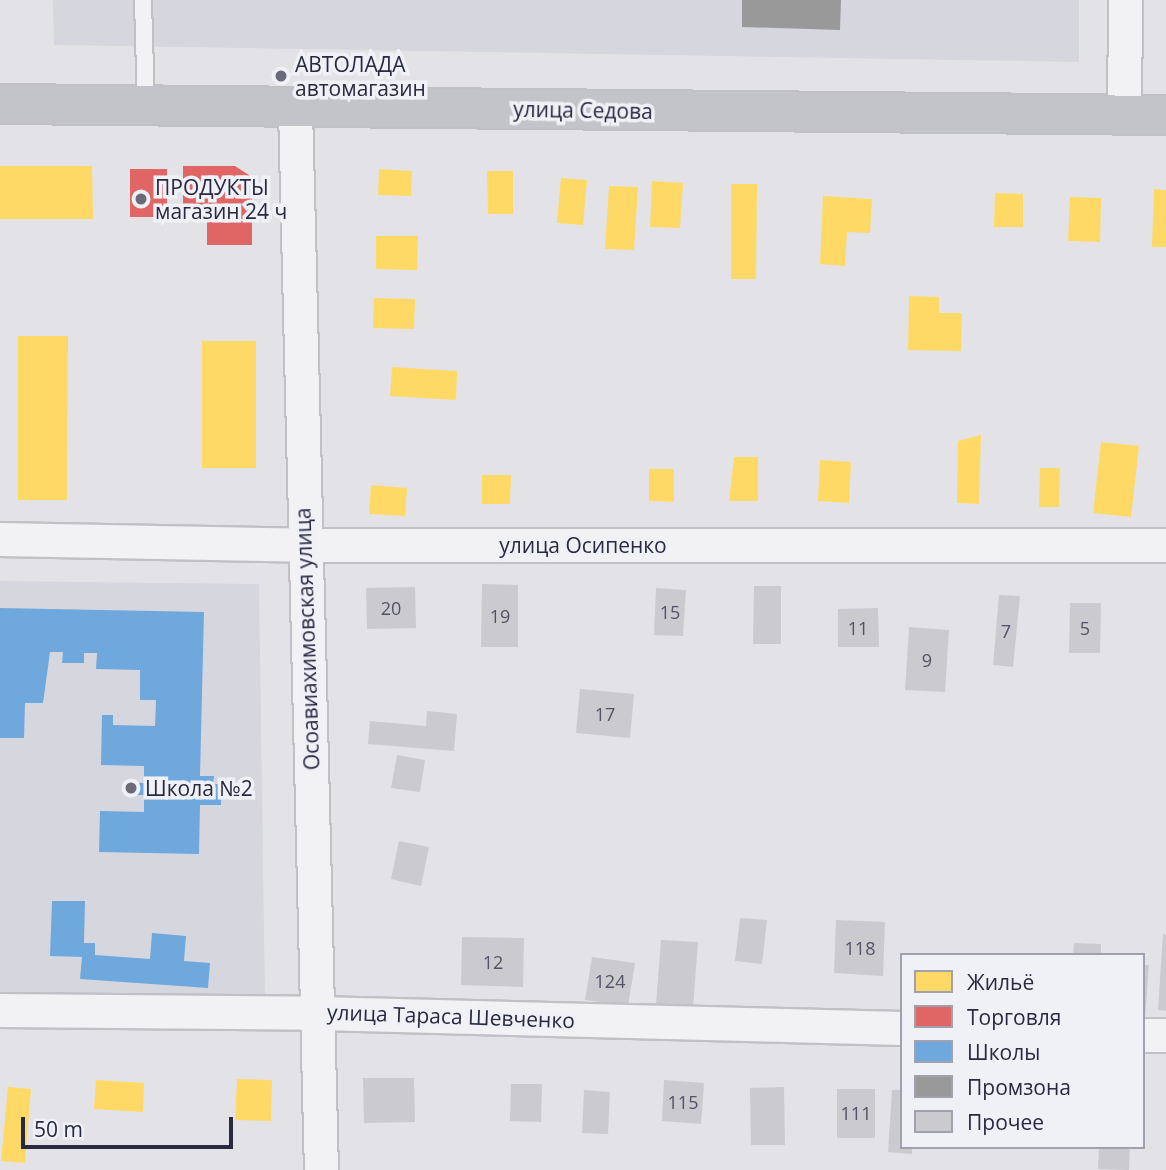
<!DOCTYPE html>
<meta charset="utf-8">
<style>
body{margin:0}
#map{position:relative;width:1166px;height:1170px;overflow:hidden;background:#e3e3e7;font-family:"Open Sans",sans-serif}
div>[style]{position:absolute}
.built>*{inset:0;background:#d6d6df}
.homes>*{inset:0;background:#ffd966}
.shops>*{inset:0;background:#e06666}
.schools>*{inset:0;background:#6fa8dc}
.industry>*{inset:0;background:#999}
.building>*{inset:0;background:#cacacf}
.roads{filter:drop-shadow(2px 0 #c0c0c5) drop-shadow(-2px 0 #c0c0c5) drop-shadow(0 2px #c0c0c5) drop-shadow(0 -2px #c0c0c5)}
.service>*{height:16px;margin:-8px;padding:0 8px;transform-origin:8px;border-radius:8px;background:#f2f2f4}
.minor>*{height:33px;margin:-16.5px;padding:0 16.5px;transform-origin:16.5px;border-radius:16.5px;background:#f2f2f4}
.secondary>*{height:38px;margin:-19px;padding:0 19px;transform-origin:19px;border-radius:19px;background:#c3c3ca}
.dots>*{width:19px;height:19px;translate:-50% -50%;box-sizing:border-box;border:4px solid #f0f0f7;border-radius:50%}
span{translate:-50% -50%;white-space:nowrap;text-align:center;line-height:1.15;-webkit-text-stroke:7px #f0f0f7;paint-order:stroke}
.number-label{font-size:18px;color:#535366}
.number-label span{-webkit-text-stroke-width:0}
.poi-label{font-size:21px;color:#292941}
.left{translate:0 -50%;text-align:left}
.street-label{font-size:21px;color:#292941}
.legend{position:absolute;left:900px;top:953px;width:245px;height:196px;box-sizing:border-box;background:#f0f0f7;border:2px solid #a0a0ae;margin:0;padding:9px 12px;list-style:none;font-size:21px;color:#292941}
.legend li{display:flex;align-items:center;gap:14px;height:35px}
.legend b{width:35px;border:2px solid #a0a0ae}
.scale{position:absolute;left:21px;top:1117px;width:212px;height:32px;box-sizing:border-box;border:4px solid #292941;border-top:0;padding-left:9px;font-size:21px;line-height:24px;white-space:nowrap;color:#292941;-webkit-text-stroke:5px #f0f0f7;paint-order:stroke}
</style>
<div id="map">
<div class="built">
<div style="clip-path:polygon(53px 0,1079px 0,1079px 62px,54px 45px)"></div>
<div style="clip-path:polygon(0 581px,259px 584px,265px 997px,0 992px)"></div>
</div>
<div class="homes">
<div style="clip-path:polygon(0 166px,92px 166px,93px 219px,0 219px)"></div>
<div style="clip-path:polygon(379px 169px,412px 171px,411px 196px,378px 195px)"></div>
<div style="clip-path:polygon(487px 171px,513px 171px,513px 214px,488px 214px)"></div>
<div style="clip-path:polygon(561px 178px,587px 180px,583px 225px,557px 223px)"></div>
<div style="clip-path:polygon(652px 181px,683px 183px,680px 228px,650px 227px)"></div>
<div style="clip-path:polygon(731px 184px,757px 184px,756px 279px,731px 279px)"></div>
<div style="clip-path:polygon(609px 186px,638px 187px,634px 250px,605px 249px)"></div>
<div style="clip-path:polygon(1154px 189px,1166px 190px,1166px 247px,1152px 247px)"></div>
<div style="clip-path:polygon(995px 193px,1023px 194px,1023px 227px,994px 227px)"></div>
<div style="clip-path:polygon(823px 196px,872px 199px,870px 233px,847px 232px,845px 266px,820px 264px)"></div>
<div style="clip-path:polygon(1070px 197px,1101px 198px,1100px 242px,1068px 241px)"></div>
<div style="clip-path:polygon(376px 236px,418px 236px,417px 270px,376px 269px)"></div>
<div style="clip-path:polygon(909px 296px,939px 297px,939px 313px,962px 313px,961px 351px,908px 350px)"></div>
<div style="clip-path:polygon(374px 298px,415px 299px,414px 329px,373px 328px)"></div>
<div style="clip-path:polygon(18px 336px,68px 336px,67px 500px,18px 500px)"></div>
<div style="clip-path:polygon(202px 341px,256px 341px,256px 468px,202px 468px)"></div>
<div style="clip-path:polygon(392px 367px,457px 371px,456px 400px,390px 396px)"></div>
<div style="clip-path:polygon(981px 435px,979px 504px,957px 503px,958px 441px)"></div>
<div style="clip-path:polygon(1101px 442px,1139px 446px,1131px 517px,1093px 513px)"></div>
<div style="clip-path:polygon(734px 457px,758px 457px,758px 501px,729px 501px)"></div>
<div style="clip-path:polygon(820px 460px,851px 462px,849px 503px,818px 501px)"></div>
<div style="clip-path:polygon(1040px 468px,1060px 468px,1059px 507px,1039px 507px)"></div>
<div style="clip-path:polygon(649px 469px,674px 469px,674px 502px,649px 501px)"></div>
<div style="clip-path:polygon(482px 475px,511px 475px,510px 504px,482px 504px)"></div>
<div style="clip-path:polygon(371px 485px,407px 488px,405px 516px,369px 514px)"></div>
<div style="clip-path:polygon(237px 1079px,272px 1080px,271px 1121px,235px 1120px)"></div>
<div style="clip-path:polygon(96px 1080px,144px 1083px,143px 1112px,94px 1109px)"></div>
<div style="clip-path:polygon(8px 1087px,31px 1089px,25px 1163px,1px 1161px)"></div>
</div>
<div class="shops">
<div style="clip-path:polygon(183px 166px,235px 166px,252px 177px,252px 245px,207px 245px,207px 210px,183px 210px)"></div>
<div style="clip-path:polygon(130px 169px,167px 169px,167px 217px,130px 217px)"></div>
</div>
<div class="schools">
<div style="clip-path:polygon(0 608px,204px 612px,200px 776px,214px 776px,213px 784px,222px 784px,221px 805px,200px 805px,199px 854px,99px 852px,100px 811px,144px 812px,144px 795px,137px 795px,137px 783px,144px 783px,144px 766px,101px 765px,102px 715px,113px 715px,113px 725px,155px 726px,156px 700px,140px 700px,140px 670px,96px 669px,97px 653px,84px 653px,84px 663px,62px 663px,63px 652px,50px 652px,43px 703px,25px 703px,24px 738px,0 738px)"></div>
<div style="clip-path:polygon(52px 901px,85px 901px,84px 943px,95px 943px,95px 955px,150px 959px,152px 933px,186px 936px,184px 961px,210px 963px,208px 988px,80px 979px,82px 957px,50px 956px)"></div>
</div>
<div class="industry">
<div style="clip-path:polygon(742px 0,841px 0,840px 30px,742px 27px)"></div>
</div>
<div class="building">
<div style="clip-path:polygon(482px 584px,518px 585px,518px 647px,481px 647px)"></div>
<div style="clip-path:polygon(754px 586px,781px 586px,781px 644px,753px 644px)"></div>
<div style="clip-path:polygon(415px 587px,416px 628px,367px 629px,366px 588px)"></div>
<div style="clip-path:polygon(656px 588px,686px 590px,683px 636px,654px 635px)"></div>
<div style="clip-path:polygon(999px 595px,1020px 596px,1013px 667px,993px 665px)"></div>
<div style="clip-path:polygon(1070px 603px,1101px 603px,1100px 653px,1069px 653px)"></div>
<div style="clip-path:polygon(878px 608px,879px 647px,838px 647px,838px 609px)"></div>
<div style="clip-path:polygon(909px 627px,949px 630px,945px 692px,905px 690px)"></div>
<div style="clip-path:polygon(580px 689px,634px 694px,630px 738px,576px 733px)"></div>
<div style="clip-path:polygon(427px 711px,457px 714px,454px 751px,368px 744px,370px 721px,426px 726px)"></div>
<div style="clip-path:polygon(397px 755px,425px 760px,420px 792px,391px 788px)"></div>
<div style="clip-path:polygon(399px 841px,429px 847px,421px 886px,391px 879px)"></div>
<div style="clip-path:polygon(740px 918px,767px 920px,762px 964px,735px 961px)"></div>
<div style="clip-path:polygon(836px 920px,885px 922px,883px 976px,834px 973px)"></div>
<div style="clip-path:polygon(1163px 934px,1166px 935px,1166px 1011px,1158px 1010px)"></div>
<div style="clip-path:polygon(462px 937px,524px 938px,523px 987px,461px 985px)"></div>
<div style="clip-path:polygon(661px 940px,698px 942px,693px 1008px,656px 1005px)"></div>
<div style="clip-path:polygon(1074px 943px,1101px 944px,1101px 955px,1073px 955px)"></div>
<div style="clip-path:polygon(592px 957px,635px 963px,628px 1006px,585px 1000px)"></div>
<div style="clip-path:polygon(1143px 965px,1149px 965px,1145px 1018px,1143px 1018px)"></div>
<div style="clip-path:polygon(363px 1078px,414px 1078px,415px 1122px,364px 1123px)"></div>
<div style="clip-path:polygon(664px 1080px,704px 1083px,701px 1124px,662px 1121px)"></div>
<div style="clip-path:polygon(511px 1084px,542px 1084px,541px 1122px,510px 1121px)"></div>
<div style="clip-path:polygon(784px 1087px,785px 1145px,751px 1145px,750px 1088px)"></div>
<div style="clip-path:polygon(837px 1089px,875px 1089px,875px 1138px,837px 1138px)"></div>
<div style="clip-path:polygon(584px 1090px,610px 1092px,608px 1134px,582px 1133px)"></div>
<div style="clip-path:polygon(892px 1090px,902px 1090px,902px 1147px,912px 1147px,912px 1154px,888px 1152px)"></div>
<div style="clip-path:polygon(1099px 1147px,1130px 1147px,1129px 1170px,1098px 1169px)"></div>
</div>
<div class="roads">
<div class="service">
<div style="left:143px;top:0;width:106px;rotate:88.4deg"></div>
</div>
<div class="minor">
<div style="left:295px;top:108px;width:1062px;rotate:88.6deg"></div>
<div style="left:1124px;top:116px;width:116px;rotate:-89.5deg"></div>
<div style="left:0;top:539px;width:304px;rotate:1.1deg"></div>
<div style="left:304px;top:545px;width:862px"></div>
<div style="left:0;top:1010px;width:318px;rotate:0.5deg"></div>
<div style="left:318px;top:1013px;width:584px;rotate:1.47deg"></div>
<div style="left:1143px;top:1035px;width:23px"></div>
</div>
<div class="secondary">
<div style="left:0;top:104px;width:1166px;rotate:0.54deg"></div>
</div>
</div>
<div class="dots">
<div style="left:281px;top:76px;background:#6a6a7b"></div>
<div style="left:141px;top:199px;background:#6a6a7b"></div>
<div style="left:131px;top:788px;background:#6a6a7b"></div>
</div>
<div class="number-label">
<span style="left:391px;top:608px">20</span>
<span style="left:670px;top:612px">15</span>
<span style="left:500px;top:616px">19</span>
<span style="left:858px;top:628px">11</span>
<span style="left:1085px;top:628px">5</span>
<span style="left:1006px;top:631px">7</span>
<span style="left:927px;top:660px">9</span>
<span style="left:605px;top:714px">17</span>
<span style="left:860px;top:948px">118</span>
<span style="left:493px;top:962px">12</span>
<span style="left:610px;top:981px">124</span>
<span style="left:683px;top:1102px">115</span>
<span style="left:856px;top:1113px">111</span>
</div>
<div class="poi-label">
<span class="left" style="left:295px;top:76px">АВТОЛАДА<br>автомагазин</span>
<span class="left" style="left:155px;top:199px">ПРОДУКТЫ<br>магазин 24 ч</span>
<span class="left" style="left:145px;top:788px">Школа №2</span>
</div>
<div class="street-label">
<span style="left:583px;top:110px;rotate:1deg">улица Седова</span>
<span style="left:583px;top:545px">улица Осипенко</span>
<span style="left:307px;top:639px;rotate:-92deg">Осоавиахимовская улица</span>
<span style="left:451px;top:1016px;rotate:2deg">улица Тараса Шевченко</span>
</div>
<ul class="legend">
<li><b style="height:19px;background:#ffd966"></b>Жильё</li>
<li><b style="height:19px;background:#e06666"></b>Торговля</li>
<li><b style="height:19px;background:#6fa8dc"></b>Школы</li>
<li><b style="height:19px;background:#999"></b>Промзона</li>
<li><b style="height:19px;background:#cacacf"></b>Прочее</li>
</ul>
<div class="scale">50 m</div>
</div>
